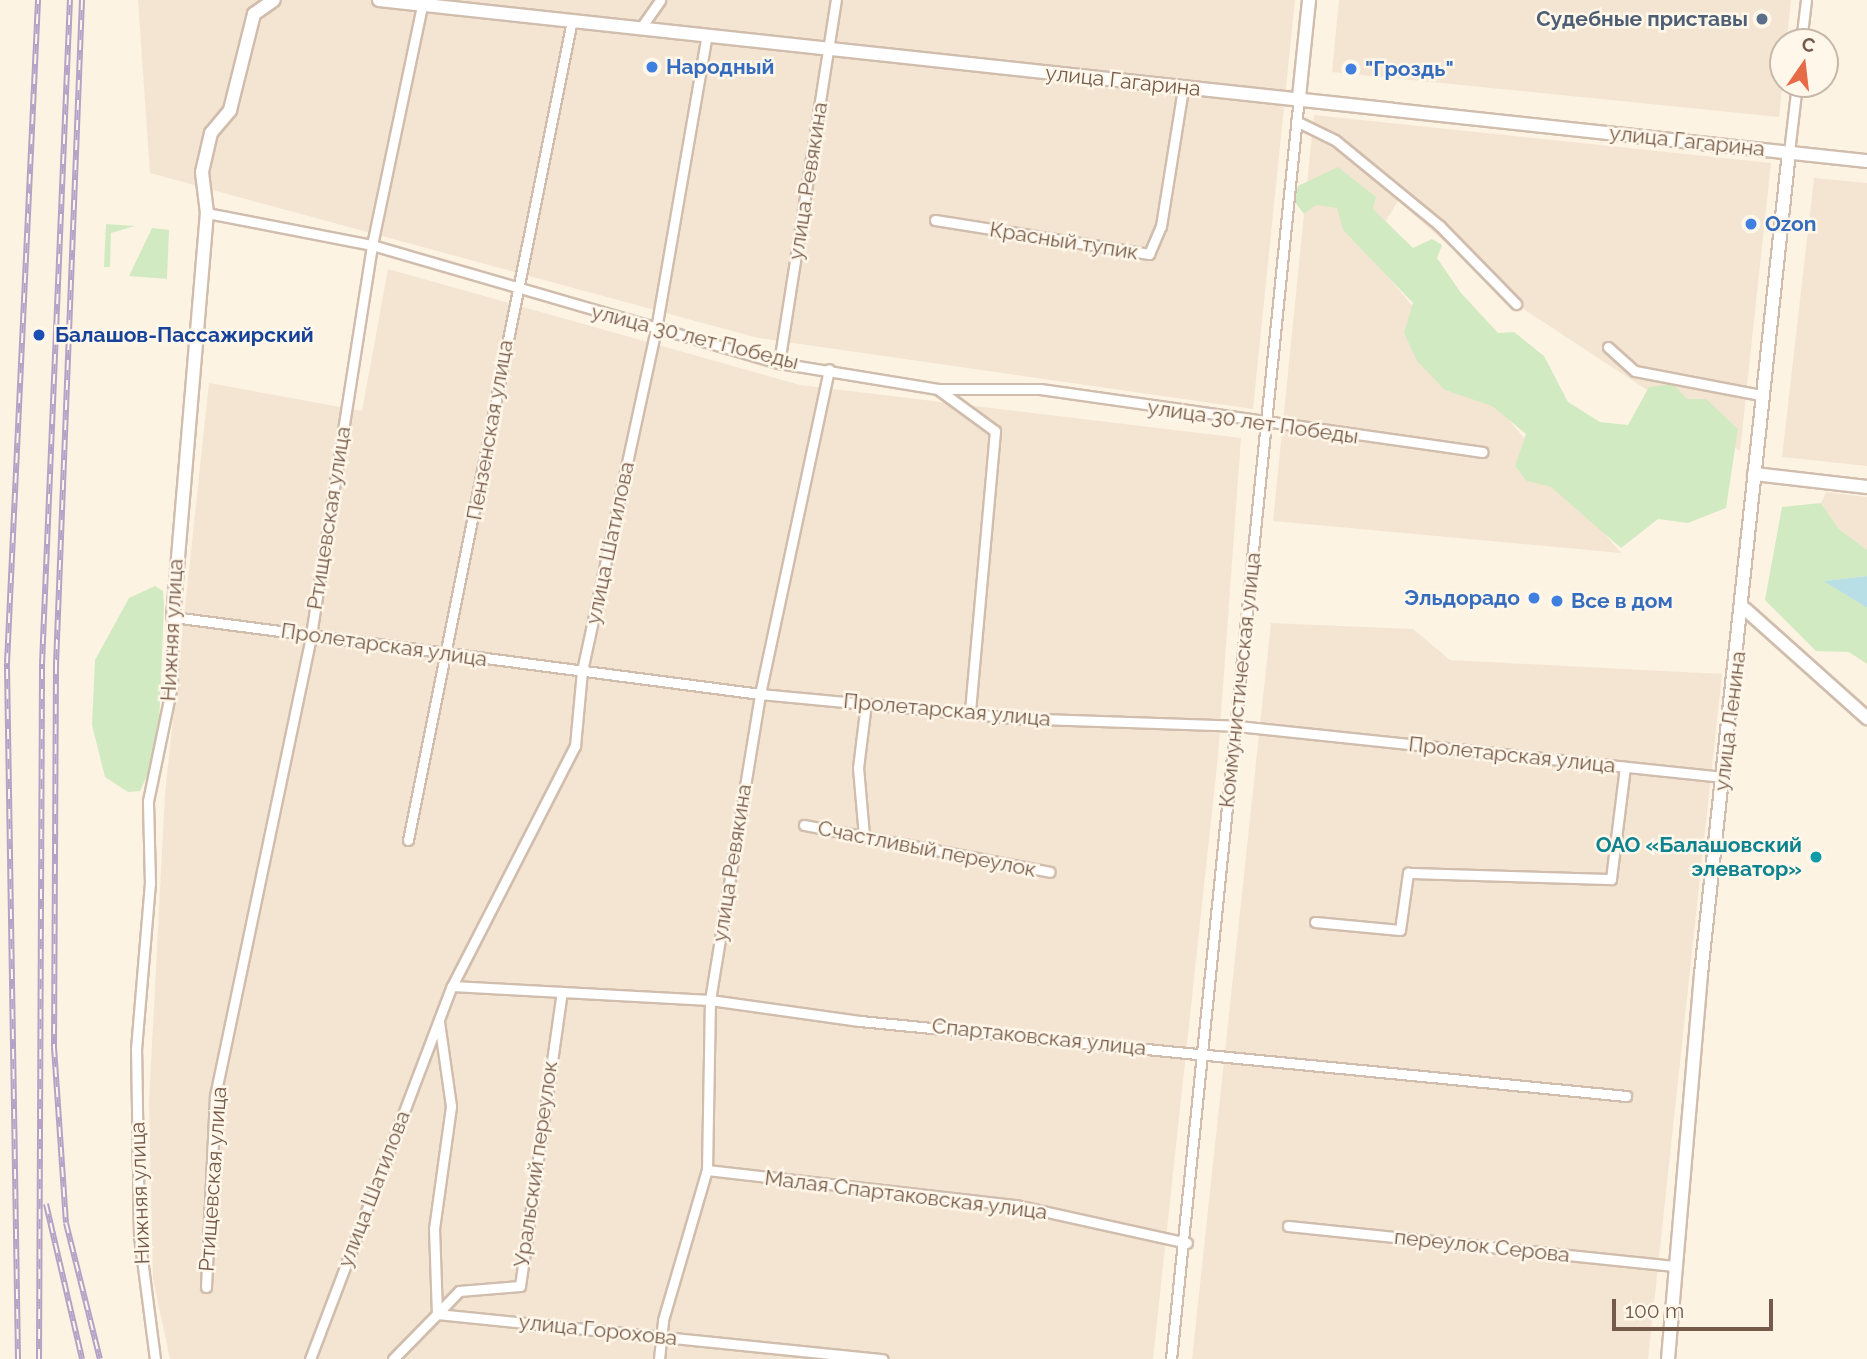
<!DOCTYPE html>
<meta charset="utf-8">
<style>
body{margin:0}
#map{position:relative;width:1867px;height:1359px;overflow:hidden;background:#fcf3e3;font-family:Raleway,sans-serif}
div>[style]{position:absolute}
.residential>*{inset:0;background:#f4e5d2}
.green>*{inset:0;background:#d2eac2}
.water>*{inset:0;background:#b8dfe6}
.roads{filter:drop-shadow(2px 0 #d0bdad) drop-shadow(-2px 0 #d0bdad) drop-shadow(0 2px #d0bdad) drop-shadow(0 -2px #d0bdad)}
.street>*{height:9px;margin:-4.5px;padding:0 4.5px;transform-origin:4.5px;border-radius:4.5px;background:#fff}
.secondary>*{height:12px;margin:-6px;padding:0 6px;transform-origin:6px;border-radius:6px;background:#fff}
.rail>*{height:6px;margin-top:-3px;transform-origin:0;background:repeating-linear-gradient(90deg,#fff7ea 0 10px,#b5a2c6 0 20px);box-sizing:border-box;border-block:2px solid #b5a2c6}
.dots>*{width:19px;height:19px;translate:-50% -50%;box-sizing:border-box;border:4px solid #fff7ea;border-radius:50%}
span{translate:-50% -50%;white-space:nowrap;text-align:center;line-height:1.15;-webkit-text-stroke:5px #fff7ea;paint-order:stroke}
.service-label{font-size:21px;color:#4e5e75;font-weight:700}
.right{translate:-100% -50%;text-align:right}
.shop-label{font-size:21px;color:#366cbe;font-weight:700}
.left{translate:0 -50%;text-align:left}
.street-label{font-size:21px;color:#755949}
.transit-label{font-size:21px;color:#164399;font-weight:700}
.culture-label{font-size:21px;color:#0d838f;font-weight:700}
.north{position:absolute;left:1769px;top:28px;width:70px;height:70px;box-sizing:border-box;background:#fff7ea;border:2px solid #c8b8aa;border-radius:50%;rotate:14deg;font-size:19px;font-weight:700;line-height:28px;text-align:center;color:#755949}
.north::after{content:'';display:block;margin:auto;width:24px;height:32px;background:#e86b47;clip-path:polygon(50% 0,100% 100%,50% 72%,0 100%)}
.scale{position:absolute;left:1612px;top:1299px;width:161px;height:32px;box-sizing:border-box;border:4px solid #755949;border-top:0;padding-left:9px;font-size:21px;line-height:24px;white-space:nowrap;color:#755949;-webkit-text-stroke:5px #fff7ea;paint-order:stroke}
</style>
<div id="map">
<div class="residential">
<div style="clip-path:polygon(138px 0,1295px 0,1253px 409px,758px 338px,150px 173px)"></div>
<div style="clip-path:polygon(1339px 0,1791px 0,1779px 117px,1332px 72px)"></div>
<div style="clip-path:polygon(1314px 115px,1771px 163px,1740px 451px,1516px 304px,1398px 201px,1367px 252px,1621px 553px,1273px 521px)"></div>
<div style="clip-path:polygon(1814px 178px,1867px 183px,1867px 466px,1782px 457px)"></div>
<div style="clip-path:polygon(388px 269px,800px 385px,1241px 438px,1218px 756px,1153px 1359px,170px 1359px,153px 1279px,149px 1102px,165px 794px,209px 383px,362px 411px)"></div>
<div style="clip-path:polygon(1826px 492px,1867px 497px,1867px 550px,1839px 529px,1821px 503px)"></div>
<div style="clip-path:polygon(1271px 623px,1413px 629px,1450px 660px,1722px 674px,1648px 1359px,1192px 1359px)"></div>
</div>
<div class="green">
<div style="clip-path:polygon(1338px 167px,1376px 197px,1373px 209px,1413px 248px,1432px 239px,1442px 245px,1437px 258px,1461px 293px,1498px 333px,1514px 332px,1544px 356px,1568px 402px,1600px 422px,1628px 425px,1649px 387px,1673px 384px,1687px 399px,1706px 399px,1738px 429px,1726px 508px,1688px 523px,1658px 519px,1621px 548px,1551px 487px,1527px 481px,1515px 466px,1526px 434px,1492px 406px,1445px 390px,1417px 361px,1404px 333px,1413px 303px,1343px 230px,1337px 208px,1316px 205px,1304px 214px,1294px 201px,1298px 186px)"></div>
<div style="clip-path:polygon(106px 224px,135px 226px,111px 233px,110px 267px,104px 267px)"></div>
<div style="clip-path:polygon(152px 228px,169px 230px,167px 279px,129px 276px)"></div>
<div style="clip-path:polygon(1821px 503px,1839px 529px,1867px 550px,1867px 576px,1825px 581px,1867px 608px,1867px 664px,1849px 652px,1816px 651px,1765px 600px,1782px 507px)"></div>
<div style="clip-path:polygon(155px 586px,163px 591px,164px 606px,159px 724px,147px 776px,140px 791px,128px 792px,105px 777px,92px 725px,95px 660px,129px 598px)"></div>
</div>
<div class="water">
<div style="clip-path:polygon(1867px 576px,1867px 608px,1824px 581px)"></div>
</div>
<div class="roads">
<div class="street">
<div style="left:640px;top:29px;width:35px;rotate:-55deg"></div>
<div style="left:1801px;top:42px;width:42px;rotate:-83.2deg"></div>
<div style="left:1296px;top:121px;width:43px;rotate:26deg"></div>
<div style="left:1335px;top:140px;width:136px;rotate:39.3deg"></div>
<div style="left:1440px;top:226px;width:109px;rotate:45.7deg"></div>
<div style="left:1789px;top:152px;width:68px;rotate:-83.3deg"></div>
<div style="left:207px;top:213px;width:168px;rotate:11deg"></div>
<div style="left:372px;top:245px;width:424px;rotate:16.2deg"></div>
<div style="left:779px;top:363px;width:161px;rotate:9.3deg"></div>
<div style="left:938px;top:389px;width:102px"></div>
<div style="left:1040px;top:389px;width:447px;rotate:8.1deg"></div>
<div style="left:935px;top:220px;width:217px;rotate:9deg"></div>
<div style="left:1149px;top:254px;width:30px;rotate:-67deg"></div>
<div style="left:1161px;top:226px;width:140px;rotate:-80.9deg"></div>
<div style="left:1608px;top:347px;width:36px;rotate:42deg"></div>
<div style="left:1635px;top:371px;width:128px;rotate:10.8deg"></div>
<div style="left:779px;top:363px;width:367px;rotate:-81.1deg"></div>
<div style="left:939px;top:390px;width:69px;rotate:36.2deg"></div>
<div style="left:995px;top:431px;width:282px;rotate:95.1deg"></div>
<div style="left:804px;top:825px;width:250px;rotate:10.8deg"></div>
<div style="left:864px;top:836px;width:68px;rotate:-95deg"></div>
<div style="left:858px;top:768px;width:65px;rotate:-83deg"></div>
<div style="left:408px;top:840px;width:836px;rotate:-78.69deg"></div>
<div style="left:1315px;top:922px;width:85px;rotate:5.4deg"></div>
<div style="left:1400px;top:930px;width:58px;rotate:-82deg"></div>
<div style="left:1408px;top:873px;width:203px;rotate:1.7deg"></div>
<div style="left:1611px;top:879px;width:113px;rotate:-82.9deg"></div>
<div style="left:452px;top:986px;width:258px;rotate:3.1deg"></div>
<div style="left:710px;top:1000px;width:151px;rotate:8deg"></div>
<div style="left:860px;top:1021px;width:770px;rotate:5.59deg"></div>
<div style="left:707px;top:1170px;width:311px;rotate:6.5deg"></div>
<div style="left:1016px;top:1205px;width:175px;rotate:12.5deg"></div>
<div style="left:1288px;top:1226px;width:391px;rotate:5.9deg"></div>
<div style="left:206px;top:1287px;width:191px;rotate:-87.3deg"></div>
<div style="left:215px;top:1096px;width:471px;rotate:-78.2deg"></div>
<div style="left:311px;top:635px;width:395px;rotate:-81.1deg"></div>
<div style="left:372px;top:245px;width:250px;rotate:-78.2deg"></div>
<div style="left:437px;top:1314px;width:448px;rotate:5.8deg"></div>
<div style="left:437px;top:1314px;width:32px;rotate:-46deg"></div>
<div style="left:459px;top:1291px;width:61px;rotate:-4.7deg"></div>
<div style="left:520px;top:1286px;width:297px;rotate:-81.9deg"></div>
<div style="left:155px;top:1359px;width:124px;rotate:-97.4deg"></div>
<div style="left:139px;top:1236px;width:187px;rotate:-90.9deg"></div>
<div style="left:136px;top:1049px;width:166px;rotate:-85.2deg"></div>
<div style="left:150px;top:884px;width:83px;rotate:-91.4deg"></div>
<div style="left:148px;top:801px;width:118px;rotate:-78.3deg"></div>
<div style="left:172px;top:685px;width:68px;rotate:-89.2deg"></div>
<div style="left:173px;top:617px;width:592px;rotate:7.47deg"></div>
<div style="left:760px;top:694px;width:253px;rotate:5.4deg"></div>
<div style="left:1012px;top:718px;width:225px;rotate:2deg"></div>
<div style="left:1237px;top:726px;width:489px;rotate:6deg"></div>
<div style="left:310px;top:1359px;width:399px;rotate:-69.2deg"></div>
<div style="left:452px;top:986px;width:270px;rotate:-62.9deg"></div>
<div style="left:575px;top:746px;width:75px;rotate:-84.7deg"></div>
<div style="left:582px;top:671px;width:350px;rotate:-77.8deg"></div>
<div style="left:656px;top:329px;width:294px;rotate:-80.2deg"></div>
<div style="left:393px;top:1359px;width:63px;rotate:-45.6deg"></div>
<div style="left:437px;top:1314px;width:85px;rotate:-92deg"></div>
<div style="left:434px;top:1229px;width:124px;rotate:-82.1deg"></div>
<div style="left:451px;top:1106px;width:85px;rotate:-98.1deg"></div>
<div style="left:659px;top:1359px;width:39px;rotate:-84deg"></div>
<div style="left:663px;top:1320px;width:156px;rotate:-73.7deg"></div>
<div style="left:707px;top:1170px;width:170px;rotate:-89deg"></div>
<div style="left:710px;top:1000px;width:310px;rotate:-80.7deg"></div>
<div style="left:760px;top:694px;width:332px;rotate:-78deg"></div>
<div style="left:1171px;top:1359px;width:1268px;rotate:-84.21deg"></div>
</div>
<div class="secondary">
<div style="left:379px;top:0;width:1497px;rotate:6.18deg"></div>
<div style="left:1299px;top:97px;width:98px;rotate:-84.1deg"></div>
<div style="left:1754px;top:474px;width:114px;rotate:6.6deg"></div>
<div style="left:1745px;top:609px;width:164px;rotate:41.8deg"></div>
<div style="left:173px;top:617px;width:405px;rotate:-85.2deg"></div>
<div style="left:207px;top:213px;width:41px;rotate:-97deg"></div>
<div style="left:202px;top:172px;width:40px;rotate:-77deg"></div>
<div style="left:211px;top:133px;width:30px;rotate:-50deg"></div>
<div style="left:230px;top:110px;width:99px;rotate:-76deg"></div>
<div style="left:254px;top:14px;width:24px;rotate:-35deg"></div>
<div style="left:1668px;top:1359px;width:386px;rotate:-85.1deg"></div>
<div style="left:1701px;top:974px;width:827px;rotate:-83.89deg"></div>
</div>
</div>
<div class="rail">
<div style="left:82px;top:0;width:665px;rotate:92.24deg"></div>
<div style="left:56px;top:664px;width:383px;rotate:90.3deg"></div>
<div style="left:54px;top:1047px;width:176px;rotate:86.1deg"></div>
<div style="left:66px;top:1223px;width:140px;rotate:76deg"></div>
<div style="left:46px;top:1204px;width:159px;rotate:76.9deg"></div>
<div style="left:18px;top:1359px;width:696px;rotate:-90.91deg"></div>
<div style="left:7px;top:663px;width:664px;rotate:-87.32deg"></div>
<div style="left:39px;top:1359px;width:695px;rotate:-89.75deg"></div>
<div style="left:42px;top:664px;width:665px;rotate:-87.59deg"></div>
</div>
<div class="dots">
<div style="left:1762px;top:19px;background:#5c6f8a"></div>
<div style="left:652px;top:67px;background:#3f7fe0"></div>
<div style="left:1351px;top:69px;background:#3f7fe0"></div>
<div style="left:1751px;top:224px;background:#3f7fe0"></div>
<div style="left:39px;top:335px;background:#1a4fb4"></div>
<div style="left:1534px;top:598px;background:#3f7fe0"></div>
<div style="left:1557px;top:601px;background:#3f7fe0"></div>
<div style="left:1816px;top:857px;background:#0f9aa8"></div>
</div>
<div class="service-label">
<span class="right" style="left:1748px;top:19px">Судебные приставы</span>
</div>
<div class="shop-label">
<span class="left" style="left:666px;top:67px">Народный</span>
<span class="left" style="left:1365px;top:69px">"Гроздь"</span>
<span class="left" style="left:1765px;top:224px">Ozon</span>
<span class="right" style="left:1520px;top:598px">Эльдорадо</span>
<span class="left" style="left:1571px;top:601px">Все в дом</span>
</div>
<div class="street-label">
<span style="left:1123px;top:81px;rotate:6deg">улица Гагарина</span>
<span style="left:1687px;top:141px;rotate:6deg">улица Гагарина</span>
<span style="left:808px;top:181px;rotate:-81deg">улица Ревякина</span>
<span style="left:1064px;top:241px;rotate:9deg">Красный тупик</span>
<span style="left:695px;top:337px;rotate:14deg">улица 30 лет Победы</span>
<span style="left:1253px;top:422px;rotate:8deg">улица 30 лет Победы</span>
<span style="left:490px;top:430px;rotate:-80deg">Пензенская улица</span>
<span style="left:329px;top:518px;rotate:-81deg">Ртищевская улица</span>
<span style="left:610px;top:543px;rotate:-78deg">улица Шатилова</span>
<span style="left:172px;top:630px;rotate:-87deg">Нижняя улица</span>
<span style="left:384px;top:645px;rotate:8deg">Пролетарская улица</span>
<span style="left:1240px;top:680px;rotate:-84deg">Коммунистическая улица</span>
<span style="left:947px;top:710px;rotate:5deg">Пролетарская улица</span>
<span style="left:1730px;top:721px;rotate:-83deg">улица Ленина</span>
<span style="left:1512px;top:755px;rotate:6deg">Пролетарская улица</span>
<span style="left:927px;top:849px;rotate:11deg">Счастливый переулок</span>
<span style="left:732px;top:863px;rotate:-81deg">улица Ревякина</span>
<span style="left:1039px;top:1037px;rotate:6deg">Спартаковская улица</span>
<span style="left:536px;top:1164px;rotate:-82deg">Уральский переулок</span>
<span style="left:213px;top:1179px;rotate:-86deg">Ртищевская улица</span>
<span style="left:374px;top:1189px;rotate:-69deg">улица Шатилова</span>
<span style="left:140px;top:1193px;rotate:-92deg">Нижняя улица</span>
<span style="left:906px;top:1195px;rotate:7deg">Малая Спартаковская улица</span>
<span style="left:1482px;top:1246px;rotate:6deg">переулок Серова</span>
<span style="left:598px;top:1330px;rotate:6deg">улица Горохова</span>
</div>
<div class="transit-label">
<span class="left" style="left:55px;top:335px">Балашов-Пассажирский</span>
</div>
<div class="culture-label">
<span class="right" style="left:1802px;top:857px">ОАО «Балашовский<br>элеватор»</span>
</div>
<div class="north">С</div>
<div class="scale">100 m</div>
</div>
